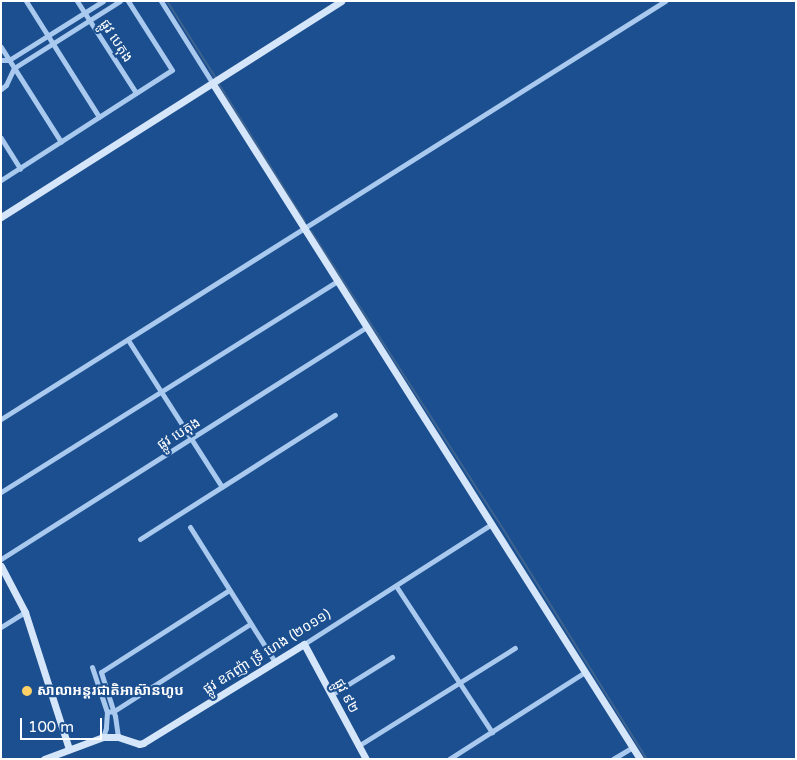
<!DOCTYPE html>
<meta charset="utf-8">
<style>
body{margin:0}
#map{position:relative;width:797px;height:760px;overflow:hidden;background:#1b4f8f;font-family:"Varela Round","Noto Sans Khmer",sans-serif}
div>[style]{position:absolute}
.stream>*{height:2px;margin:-1px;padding:0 1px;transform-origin:1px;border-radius:1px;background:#3c6290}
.street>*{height:5px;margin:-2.5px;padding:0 2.5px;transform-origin:2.5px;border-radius:2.5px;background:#a9c9ee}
.secondary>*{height:7px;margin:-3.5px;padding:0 3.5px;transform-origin:3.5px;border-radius:3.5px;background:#d6e6fa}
.dots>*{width:14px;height:14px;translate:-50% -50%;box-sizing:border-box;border:2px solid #1b4f8f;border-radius:50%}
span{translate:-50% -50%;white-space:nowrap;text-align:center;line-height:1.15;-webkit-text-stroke:4.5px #1b4f8f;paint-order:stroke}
.street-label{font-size:14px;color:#fff}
.poi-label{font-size:14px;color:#fff;font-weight:700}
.left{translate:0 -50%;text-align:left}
.frame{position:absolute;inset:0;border:2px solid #fff;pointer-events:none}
.scale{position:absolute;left:20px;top:718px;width:82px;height:22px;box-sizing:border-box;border:2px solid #fff;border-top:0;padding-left:6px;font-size:15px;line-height:18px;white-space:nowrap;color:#fff;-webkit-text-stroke:4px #1b4f8f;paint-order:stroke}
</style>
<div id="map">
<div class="stream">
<div style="left:167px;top:1px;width:90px;rotate:57.7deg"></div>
<div style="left:217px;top:81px;width:166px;rotate:58deg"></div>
<div style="left:311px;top:231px;width:345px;rotate:57.2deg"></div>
<div style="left:498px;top:521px;width:281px;rotate:58deg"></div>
</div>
<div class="street">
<div style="left:26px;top:1px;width:137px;rotate:57.8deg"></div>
<div style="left:77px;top:1px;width:109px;rotate:57.3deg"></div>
<div style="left:161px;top:1px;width:98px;rotate:57.9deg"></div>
<div style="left:1px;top:47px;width:112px;rotate:57.7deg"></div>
<div style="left:1px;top:60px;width:8px"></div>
<div style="left:9px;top:60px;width:111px;rotate:-32.1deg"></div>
<div style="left:1px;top:89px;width:6px;rotate:-39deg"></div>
<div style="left:6px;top:85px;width:19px;rotate:-65deg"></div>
<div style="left:14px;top:68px;width:125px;rotate:-32.3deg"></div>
<div style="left:1px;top:138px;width:36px;rotate:58deg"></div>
<div style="left:1px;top:180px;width:203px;rotate:-32.8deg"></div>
<div style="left:172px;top:70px;width:82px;rotate:-122.5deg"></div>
<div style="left:128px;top:340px;width:174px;rotate:57.4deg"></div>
<div style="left:1px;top:419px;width:785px;rotate:-32.19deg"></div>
<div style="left:1px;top:492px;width:397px;rotate:-32.1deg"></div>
<div style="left:190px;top:527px;width:160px;rotate:57.8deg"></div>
<div style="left:140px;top:539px;width:231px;rotate:-32.5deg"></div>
<div style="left:1px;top:559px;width:433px;rotate:-32.4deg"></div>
<div style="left:396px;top:586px;width:175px;rotate:56.7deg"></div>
<div style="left:1px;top:627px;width:28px;rotate:-32deg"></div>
<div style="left:304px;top:644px;width:223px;rotate:-32.6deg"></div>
<div style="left:92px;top:667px;width:47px;rotate:71.6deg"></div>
<div style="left:107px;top:712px;width:16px;rotate:94deg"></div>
<div style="left:106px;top:728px;width:9px;rotate:108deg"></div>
<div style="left:331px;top:695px;width:72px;rotate:-31.9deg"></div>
<div style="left:107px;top:712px;width:7px;rotate:-8deg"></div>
<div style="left:114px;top:711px;width:161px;rotate:-32.6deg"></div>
<div style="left:118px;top:737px;width:21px;rotate:-98deg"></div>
<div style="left:115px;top:716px;width:46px;rotate:-107.7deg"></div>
<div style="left:101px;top:672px;width:152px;rotate:-32.6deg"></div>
<div style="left:358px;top:746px;width:185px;rotate:-32deg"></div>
<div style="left:449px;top:759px;width:161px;rotate:-32.6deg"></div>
<div style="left:613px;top:759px;width:23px;rotate:-31deg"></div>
</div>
<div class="secondary">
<div style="left:213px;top:84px;width:799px;rotate:57.68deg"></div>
<div style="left:1px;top:217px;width:403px;rotate:-32.4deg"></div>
<div style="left:1px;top:566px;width:52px;rotate:62.4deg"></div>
<div style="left:25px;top:612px;width:144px;rotate:72.2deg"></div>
<div style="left:44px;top:759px;width:63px;rotate:-20.4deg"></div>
<div style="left:103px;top:737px;width:15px"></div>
<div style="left:118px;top:737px;width:22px;rotate:18deg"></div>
<div style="left:139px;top:744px;width:4px;rotate:-14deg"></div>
<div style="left:143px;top:743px;width:189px;rotate:-31.6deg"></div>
<div style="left:304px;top:644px;width:131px;rotate:61.7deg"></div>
</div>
<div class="dots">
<div style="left:27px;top:691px;background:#ffd166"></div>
</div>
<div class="street-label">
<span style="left:116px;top:41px;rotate:57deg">ផ្លូវ បេតុង</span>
<span style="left:179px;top:434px;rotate:-32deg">ផ្លូវ បេតុង</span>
<span style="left:267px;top:652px;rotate:-32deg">ផ្លូវ ឧកញ៉ា ទ្រី ហេង (២០១១)</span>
<span style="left:346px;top:696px;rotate:62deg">ផ្លូវ ៩២</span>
</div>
<div class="poi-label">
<span class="left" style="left:37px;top:691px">សាលាអន្ដរជាតិអាស៊ានហូប</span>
</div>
<div class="frame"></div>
<div class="scale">100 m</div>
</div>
